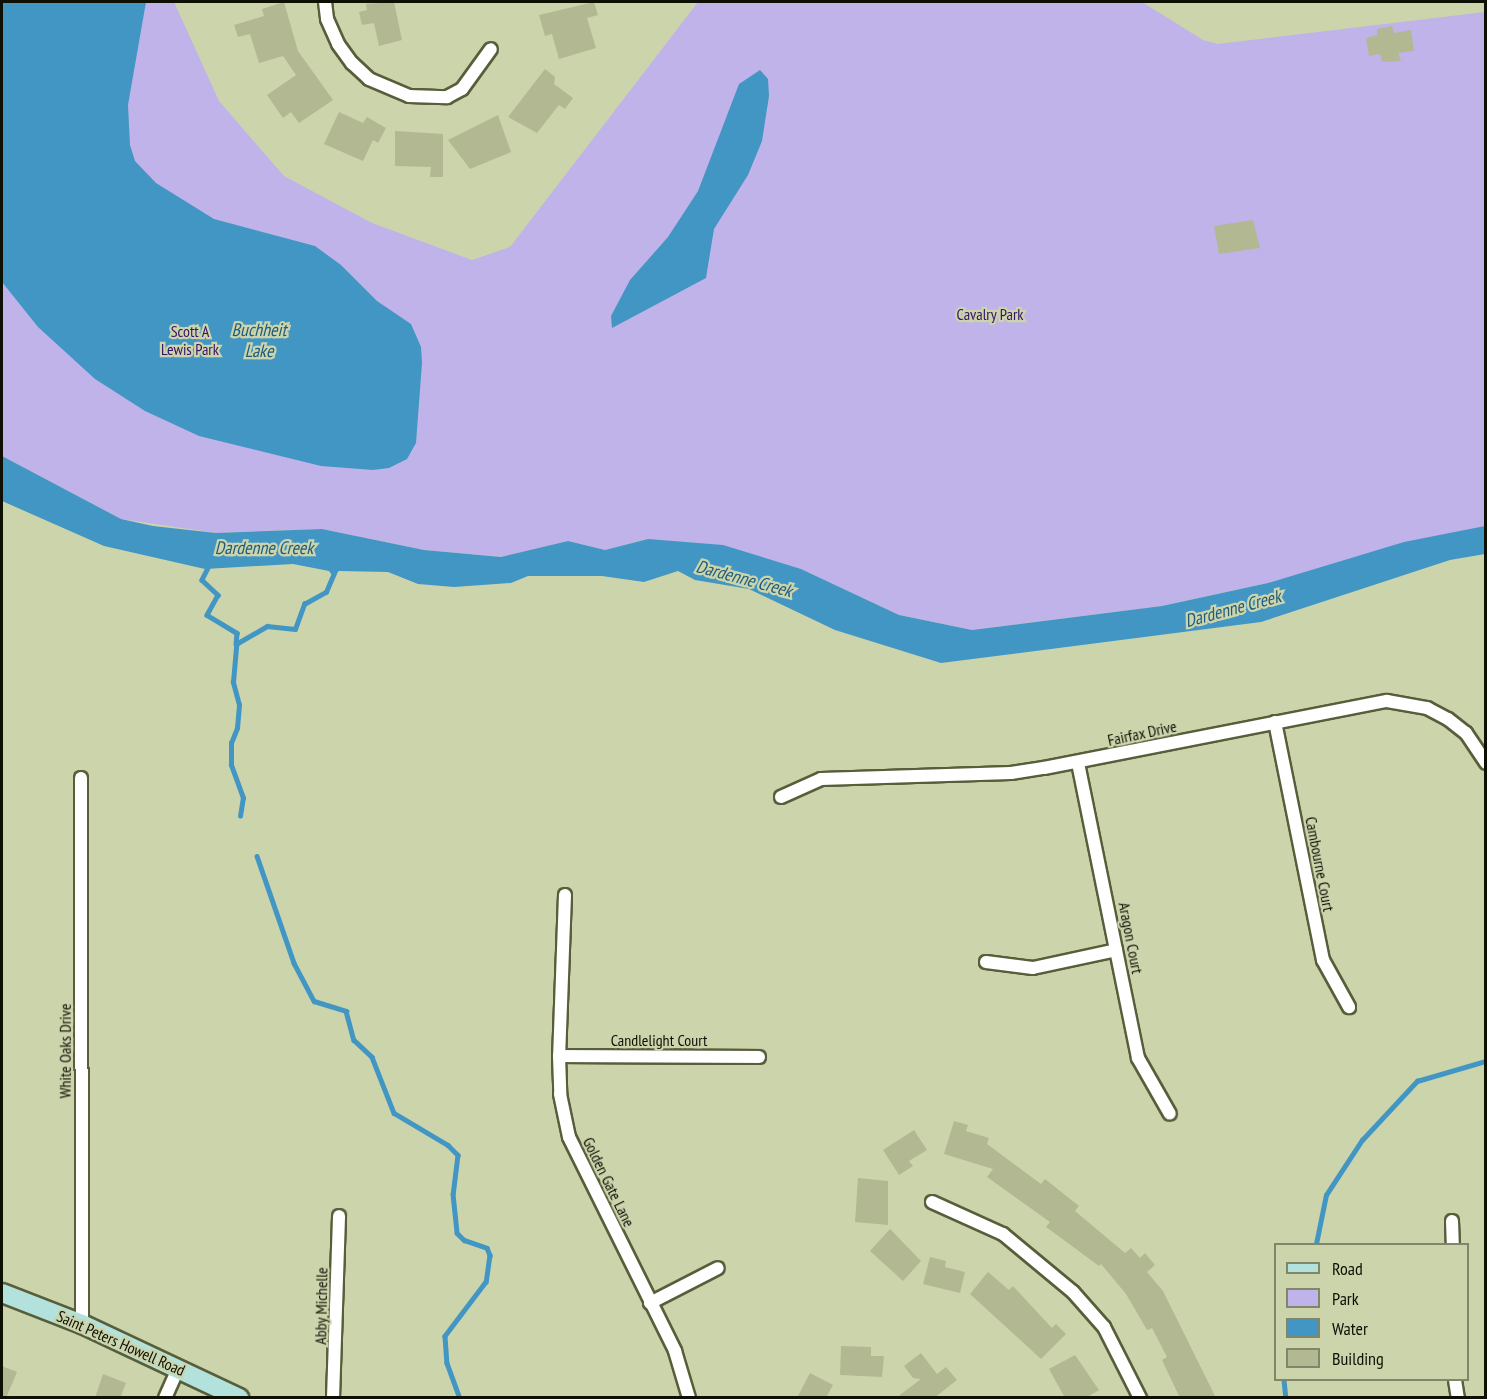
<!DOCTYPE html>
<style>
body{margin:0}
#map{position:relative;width:1487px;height:1399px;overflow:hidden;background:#ccd4ac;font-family:"PT Sans Narrow",sans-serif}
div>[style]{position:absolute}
.green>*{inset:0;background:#c0b3e9}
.water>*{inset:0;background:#4296c4}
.stream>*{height:4.5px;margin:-2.25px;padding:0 2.25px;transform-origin:2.25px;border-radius:2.25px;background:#4296c4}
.building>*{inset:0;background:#b2b992}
.roads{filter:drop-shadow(2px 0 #585d3a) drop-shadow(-2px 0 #585d3a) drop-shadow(0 2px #585d3a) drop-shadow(0 -2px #585d3a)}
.street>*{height:12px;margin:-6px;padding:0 6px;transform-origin:6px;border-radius:6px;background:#fff}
.secondary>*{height:18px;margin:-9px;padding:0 9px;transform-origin:9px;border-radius:9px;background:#b2e2db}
span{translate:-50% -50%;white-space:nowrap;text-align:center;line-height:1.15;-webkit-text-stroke:4.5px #ccd4ac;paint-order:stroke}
.park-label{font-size:16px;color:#361167}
.street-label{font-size:16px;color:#0e1004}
.water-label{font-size:18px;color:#1e5c7d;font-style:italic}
.frame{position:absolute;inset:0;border:3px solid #0e1004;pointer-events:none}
.legend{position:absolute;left:1274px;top:1243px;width:195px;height:138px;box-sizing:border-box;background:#ccd4ac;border:2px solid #808669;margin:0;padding:8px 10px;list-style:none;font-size:18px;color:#0e1004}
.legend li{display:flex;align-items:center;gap:12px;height:30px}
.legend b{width:30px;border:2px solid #808669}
</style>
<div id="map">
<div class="green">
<div style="clip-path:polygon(2px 2px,174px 2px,219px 101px,284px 176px,372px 223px,472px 260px,510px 247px,698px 2px,1142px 2px,1203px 40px,1218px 44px,1485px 12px,1485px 526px,1268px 583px,1162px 606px,972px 630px,899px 615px,801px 569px,648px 539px,605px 550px,568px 541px,501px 557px,424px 550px,322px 529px,216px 533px,121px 519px,2px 456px)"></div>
</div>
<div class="water">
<div style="clip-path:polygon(2px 2px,146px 2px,128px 105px,130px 145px,135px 161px,156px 183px,214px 219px,315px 246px,341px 265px,377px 301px,411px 324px,421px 347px,422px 363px,416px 443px,407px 459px,389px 468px,373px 470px,321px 466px,199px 436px,145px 411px,95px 379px,38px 327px,2px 282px)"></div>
<div style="clip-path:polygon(760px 70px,768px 79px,769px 96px,762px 141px,748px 175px,714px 229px,706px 278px,612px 328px,611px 316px,630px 280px,668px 237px,698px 191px,739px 84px)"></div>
<div style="clip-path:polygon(2px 456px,121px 519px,153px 526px,216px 533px,322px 529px,424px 550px,501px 557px,568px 541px,605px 550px,648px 539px,723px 545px,801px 569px,899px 615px,972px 630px,1162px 606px,1268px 583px,1404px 542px,1485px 526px,1485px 554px,1450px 560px,1261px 622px,941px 663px,835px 630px,749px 589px,695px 580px,678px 571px,644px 582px,602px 576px,528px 576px,511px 583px,454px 587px,418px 584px,388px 572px,339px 571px,332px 575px,329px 571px,293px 564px,205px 569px,104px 546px,2px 501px)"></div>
</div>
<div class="stream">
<div style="left:210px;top:564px;width:18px;rotate:117deg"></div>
<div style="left:202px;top:580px;width:22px;rotate:43deg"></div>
<div style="left:218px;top:595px;width:23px;rotate:119deg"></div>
<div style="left:207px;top:615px;width:35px;rotate:31deg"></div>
<div style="left:237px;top:633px;width:11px;rotate:95deg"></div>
<div style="left:240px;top:816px;width:18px;rotate:-81deg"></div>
<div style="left:243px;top:798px;width:35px;rotate:-110deg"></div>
<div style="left:231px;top:765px;width:22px;rotate:-90deg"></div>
<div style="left:231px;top:743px;width:16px;rotate:-68deg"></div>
<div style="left:237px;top:728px;width:23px;rotate:-85deg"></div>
<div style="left:239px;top:705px;width:24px;rotate:-105deg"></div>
<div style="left:233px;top:682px;width:38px;rotate:-85deg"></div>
<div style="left:236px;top:644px;width:36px;rotate:-30deg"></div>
<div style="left:267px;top:626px;width:28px;rotate:6deg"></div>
<div style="left:295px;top:629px;width:27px;rotate:-70deg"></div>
<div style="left:304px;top:604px;width:25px;rotate:-29deg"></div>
<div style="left:326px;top:592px;width:23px;rotate:-67deg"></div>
<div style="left:257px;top:856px;width:113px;rotate:70.9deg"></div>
<div style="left:294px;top:963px;width:43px;rotate:62.2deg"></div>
<div style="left:314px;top:1001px;width:34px;rotate:17deg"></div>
<div style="left:346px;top:1011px;width:30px;rotate:75deg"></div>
<div style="left:354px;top:1040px;width:25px;rotate:43deg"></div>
<div style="left:372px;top:1057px;width:60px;rotate:68.6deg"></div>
<div style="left:394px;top:1113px;width:63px;rotate:30.7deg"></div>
<div style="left:448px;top:1145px;width:14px;rotate:45deg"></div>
<div style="left:458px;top:1155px;width:39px;rotate:97deg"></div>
<div style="left:453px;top:1194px;width:39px;rotate:84deg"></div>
<div style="left:457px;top:1233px;width:10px;rotate:45deg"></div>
<div style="left:464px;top:1240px;width:24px;rotate:19deg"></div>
<div style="left:487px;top:1248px;width:8px;rotate:67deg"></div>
<div style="left:490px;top:1255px;width:27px;rotate:98deg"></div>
<div style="left:486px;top:1282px;width:68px;rotate:127.2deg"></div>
<div style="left:445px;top:1336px;width:27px;rotate:86deg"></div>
<div style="left:447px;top:1363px;width:37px;rotate:70deg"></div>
<div style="left:1316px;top:1244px;width:50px;rotate:-78.5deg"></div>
<div style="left:1326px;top:1195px;width:66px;rotate:-56.8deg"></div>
<div style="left:1362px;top:1140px;width:81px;rotate:-47deg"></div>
<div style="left:1417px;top:1081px;width:72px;rotate:-16.2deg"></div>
<div style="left:1284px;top:1380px;width:18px;rotate:84deg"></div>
</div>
<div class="building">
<div style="clip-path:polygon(284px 2px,298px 51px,333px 100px,299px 123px,291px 112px,283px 118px,267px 95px,296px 75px,283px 56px,259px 63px,250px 34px,238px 37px,234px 25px,264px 16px,262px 9px)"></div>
<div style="clip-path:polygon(394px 2px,402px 40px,379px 46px,374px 23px,362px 25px,359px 12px,367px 10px,366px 4px)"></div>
<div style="clip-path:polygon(594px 2px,598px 15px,587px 18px,596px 48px,559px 59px,552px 34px,545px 36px,539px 15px)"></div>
<div style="clip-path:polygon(1392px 26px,1394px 33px,1411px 30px,1414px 51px,1398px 53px,1401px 61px,1382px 62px,1380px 54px,1369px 56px,1366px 38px,1377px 35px,1377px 29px)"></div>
<div style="clip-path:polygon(545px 69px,555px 77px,554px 84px,573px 98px,565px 109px,559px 105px,537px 133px,508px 117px)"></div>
<div style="clip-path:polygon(339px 112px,363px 123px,367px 117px,386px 128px,378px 143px,373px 140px,363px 161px,324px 144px)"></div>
<div style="clip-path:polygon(498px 115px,511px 152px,470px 169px,448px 140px)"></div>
<div style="clip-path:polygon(395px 131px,443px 134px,443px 177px,430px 177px,431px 167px,395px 166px)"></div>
<div style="clip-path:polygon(1253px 220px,1260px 248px,1219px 254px,1214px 226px)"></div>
<div style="clip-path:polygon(954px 1121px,968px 1125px,966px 1131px,989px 1138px,987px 1144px,1041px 1184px,1045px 1179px,1079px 1206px,1075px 1211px,1125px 1253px,1131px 1248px,1140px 1258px,1145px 1253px,1155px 1265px,1147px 1272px,1163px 1291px,1216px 1398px,1180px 1398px,1162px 1360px,1167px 1357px,1152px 1328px,1147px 1330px,1126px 1294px,1101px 1264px,1099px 1266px,1057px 1235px,1046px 1227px,1050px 1222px,987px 1177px,993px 1169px,944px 1154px)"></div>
<div style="clip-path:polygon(914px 1130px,927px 1150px,909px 1161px,913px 1166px,899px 1175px,883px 1150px)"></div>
<div style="clip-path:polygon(858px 1178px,888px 1181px,888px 1225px,855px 1222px)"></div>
<div style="clip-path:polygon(890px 1229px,921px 1261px,903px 1281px,870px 1251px)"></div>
<div style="clip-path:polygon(930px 1257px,946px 1261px,945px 1267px,965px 1272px,960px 1293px,923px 1284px)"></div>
<div style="clip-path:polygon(988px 1272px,1009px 1290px,1013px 1286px,1052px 1328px,1056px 1324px,1066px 1334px,1041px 1359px,970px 1294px)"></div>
<div style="clip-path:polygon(841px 1346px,871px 1347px,871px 1356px,884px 1356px,882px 1377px,840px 1375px)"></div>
<div style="clip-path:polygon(921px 1353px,937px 1374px,946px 1367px,957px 1380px,934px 1398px,896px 1398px,921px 1379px,913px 1378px,904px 1366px)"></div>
<div style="clip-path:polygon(1075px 1355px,1099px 1390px,1086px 1398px,1065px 1398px,1049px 1369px)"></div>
<div style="clip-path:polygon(2px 1366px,17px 1372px,6px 1398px,2px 1398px)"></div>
<div style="clip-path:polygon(810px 1373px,833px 1385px,826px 1398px,797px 1398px)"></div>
<div style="clip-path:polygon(103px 1374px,126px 1383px,120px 1398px,95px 1398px)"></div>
</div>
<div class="roads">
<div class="street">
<div style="left:325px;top:2px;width:17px;rotate:83deg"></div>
<div style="left:327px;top:19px;width:27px;rotate:66deg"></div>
<div style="left:338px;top:44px;width:24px;rotate:54deg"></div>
<div style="left:352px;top:63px;width:23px;rotate:43deg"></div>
<div style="left:369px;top:79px;width:43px;rotate:23deg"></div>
<div style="left:409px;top:96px;width:38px;rotate:2deg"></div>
<div style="left:447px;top:97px;width:17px;rotate:-28deg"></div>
<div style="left:462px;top:89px;width:49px;rotate:-54.1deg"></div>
<div style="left:1275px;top:722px;width:243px;rotate:78.6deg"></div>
<div style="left:1323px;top:960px;width:54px;rotate:61deg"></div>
<div style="left:1078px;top:763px;width:301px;rotate:78.5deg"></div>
<div style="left:1138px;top:1058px;width:64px;rotate:60.3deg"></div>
<div style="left:81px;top:778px;width:546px;rotate:89.9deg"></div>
<div style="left:781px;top:797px;width:44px;rotate:-24.2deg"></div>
<div style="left:821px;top:779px;width:190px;rotate:-1.8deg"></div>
<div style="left:1011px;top:773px;width:33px;rotate:-9deg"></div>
<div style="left:1044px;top:768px;width:349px;rotate:-11.1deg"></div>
<div style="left:1387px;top:701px;width:41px;rotate:9.9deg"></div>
<div style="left:1427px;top:708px;width:24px;rotate:28deg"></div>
<div style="left:1448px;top:719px;width:23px;rotate:38deg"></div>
<div style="left:1466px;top:733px;width:36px;rotate:56deg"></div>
<div style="left:565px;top:895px;width:161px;rotate:92.1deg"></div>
<div style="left:559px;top:1056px;width:38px;rotate:88deg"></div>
<div style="left:560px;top:1094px;width:44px;rotate:78.2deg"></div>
<div style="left:569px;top:1137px;width:239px;rotate:63.6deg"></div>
<div style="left:675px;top:1351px;width:49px;rotate:73.4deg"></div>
<div style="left:986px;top:962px;width:47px;rotate:7.3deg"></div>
<div style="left:1033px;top:968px;width:85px;rotate:-12.2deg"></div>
<div style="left:559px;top:1056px;width:200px;rotate:0.3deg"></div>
<div style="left:932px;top:1202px;width:78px;rotate:24.3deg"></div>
<div style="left:1003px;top:1234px;width:91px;rotate:39.6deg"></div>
<div style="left:1073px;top:1292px;width:47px;rotate:48.5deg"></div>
<div style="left:1104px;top:1327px;width:80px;rotate:63.1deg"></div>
<div style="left:1452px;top:1221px;width:23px;rotate:88deg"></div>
<div style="left:650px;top:1303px;width:76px;rotate:-27.2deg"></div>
<div style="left:1455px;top:1380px;width:18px;rotate:81deg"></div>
<div style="left:165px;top:1398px;width:32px;rotate:-66deg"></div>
<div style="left:333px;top:1398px;width:182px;rotate:-88.1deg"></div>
</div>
<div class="secondary">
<div style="left:2px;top:1293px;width:86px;rotate:21.2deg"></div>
<div style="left:82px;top:1324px;width:174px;rotate:25.2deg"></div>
</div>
</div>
<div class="park-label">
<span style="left:990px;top:314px">Cavalry Park</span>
<span style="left:190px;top:340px">Scott A<br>Lewis Park</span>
</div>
<div class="street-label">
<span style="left:1142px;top:733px;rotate:-12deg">Fairfax Drive</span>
<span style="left:1320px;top:864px;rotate:79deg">Cambourne Court</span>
<span style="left:1131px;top:938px;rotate:79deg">Aragon Court</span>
<span style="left:659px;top:1040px">Candlelight Court</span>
<span style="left:65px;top:1051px;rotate:-90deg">White Oaks Drive</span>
<span style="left:609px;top:1182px;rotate:64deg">Golden Gate Lane</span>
<span style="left:321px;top:1306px;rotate:-89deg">Abby Michelle</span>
<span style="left:121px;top:1343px;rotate:24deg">Saint Peters Howell Road</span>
</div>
<div class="water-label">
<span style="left:259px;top:341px">Buchheit<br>Lake</span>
<span style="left:264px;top:548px">Dardenne Creek</span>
<span style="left:744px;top:579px;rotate:15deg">Dardenne Creek</span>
<span style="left:1233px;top:609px;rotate:-15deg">Dardenne Creek</span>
</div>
<div class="frame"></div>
<ul class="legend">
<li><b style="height:8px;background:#b2e2db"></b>Road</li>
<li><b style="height:16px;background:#c0b3e9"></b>Park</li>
<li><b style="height:16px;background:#4296c4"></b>Water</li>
<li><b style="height:16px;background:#b2b992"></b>Building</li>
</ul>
</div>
